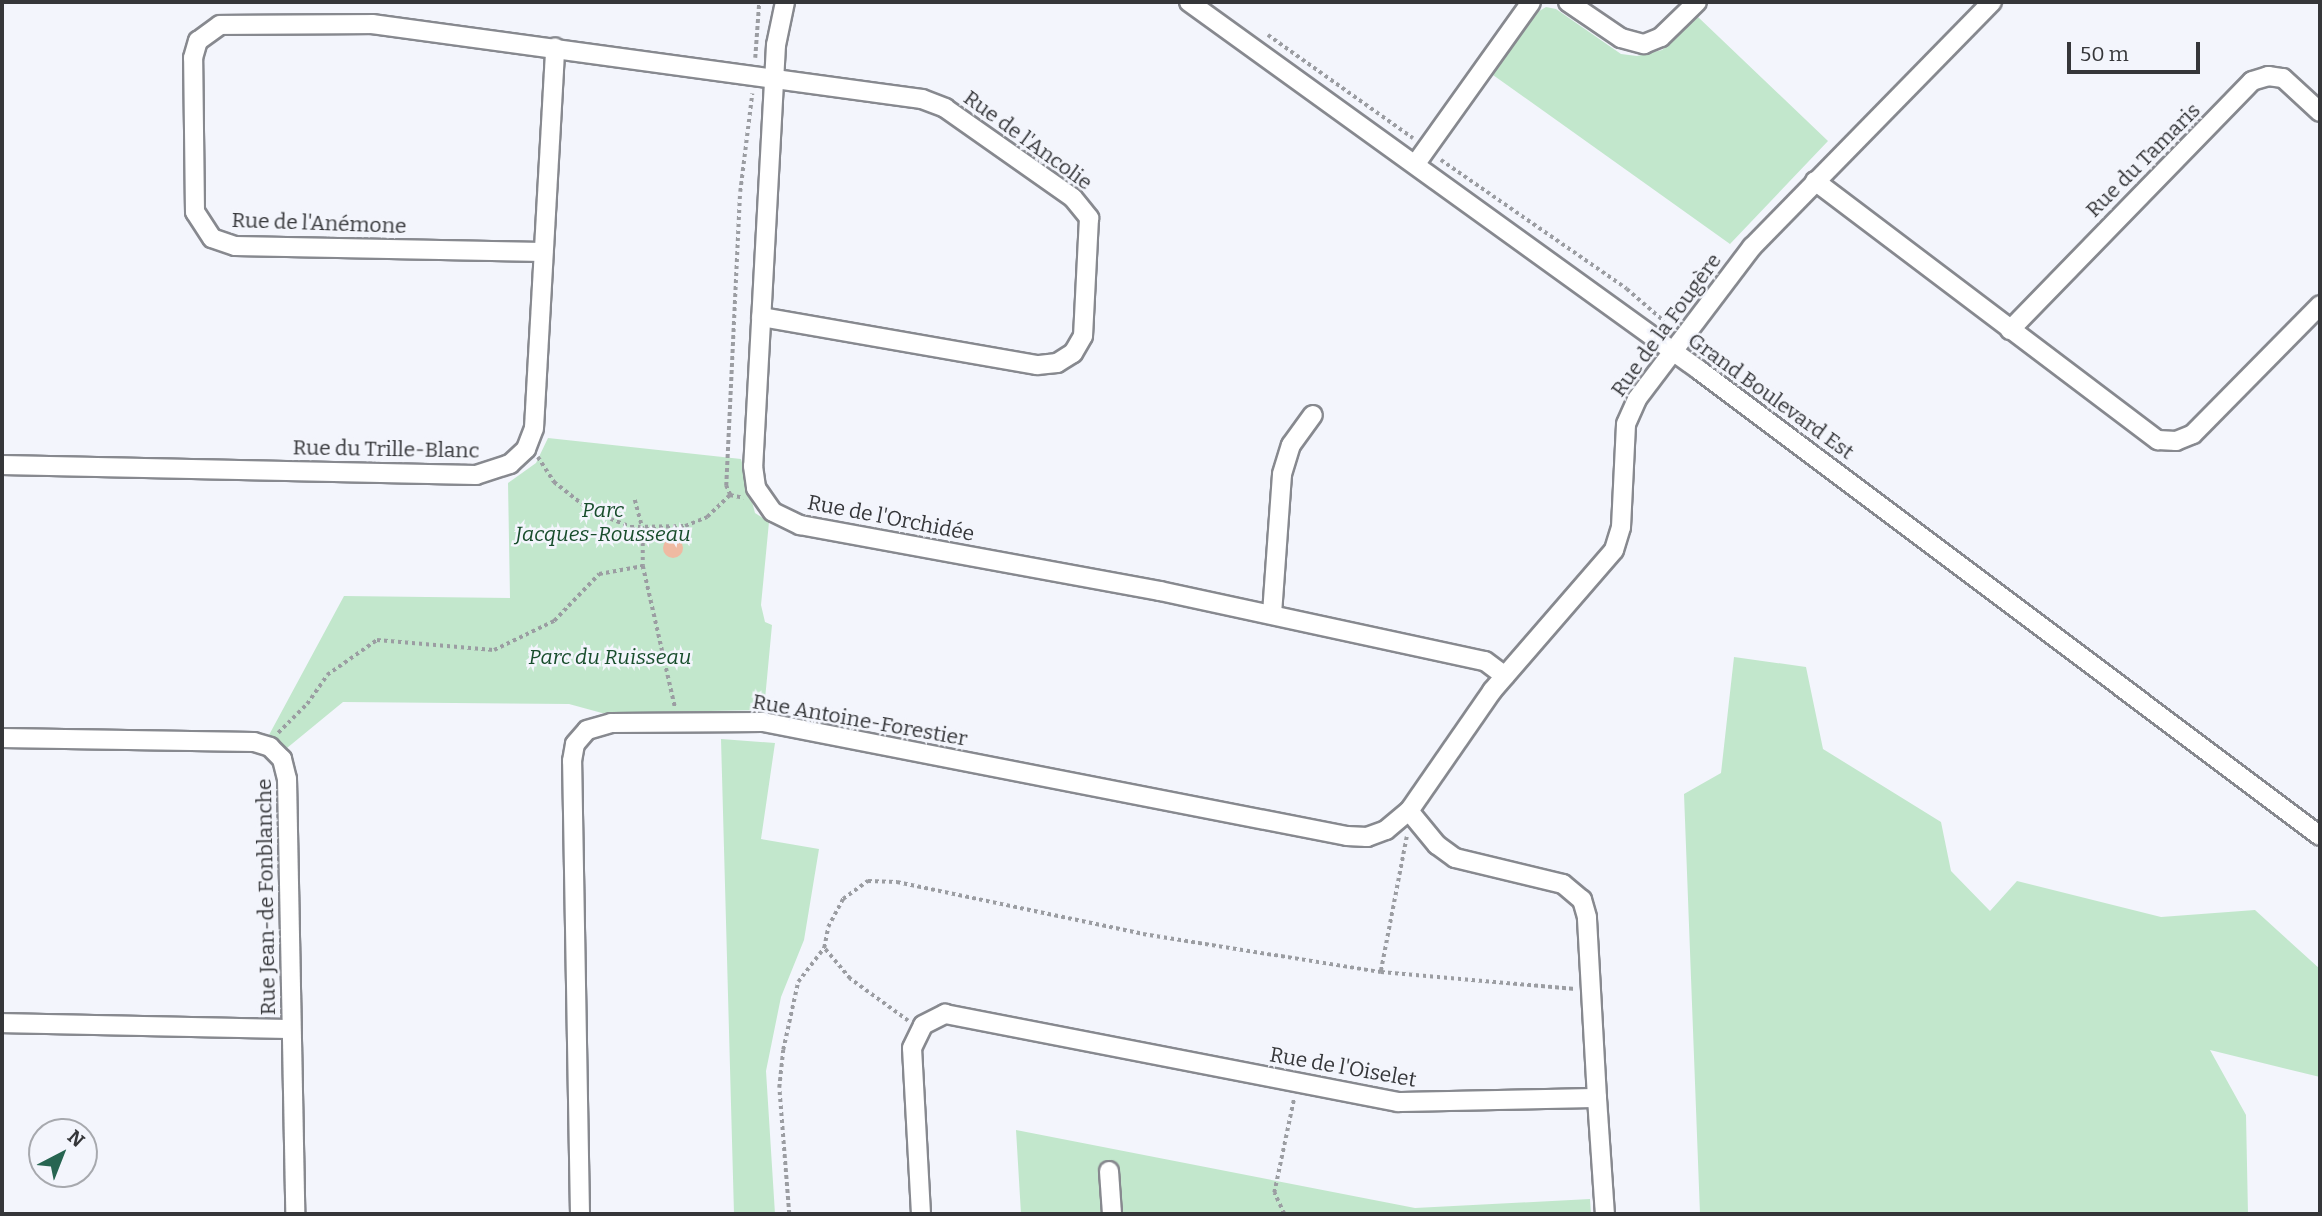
<!DOCTYPE html>
<meta charset="utf-8">
<style>
body{margin:0}
#map{position:relative;width:2322px;height:1216px;overflow:hidden;background:#f3f5fc;font-family:Bitter,serif}
div>[style]{position:absolute}
.green>*{inset:0;background:#c2e7cc}
.building>*{inset:0;background:#efbaa2}
.round{border-radius:50%}
.path>*{height:3.5px;margin-top:-1.75px;transform-origin:0;background:repeating-linear-gradient(90deg,#9b9da2 0 3.5px,transparent 0 7px)}
.roads{filter:drop-shadow(2px 0 #87898f) drop-shadow(-2px 0 #87898f) drop-shadow(0 2px #87898f) drop-shadow(0 -2px #87898f)}
.minor>*{height:18px;margin:-9px;padding:0 9px;transform-origin:9px;border-radius:9px;background:#fff}
span{translate:-50% -50%;white-space:nowrap;text-align:center;line-height:1.15;-webkit-text-stroke:5px #f3f5fc;paint-order:stroke}
.street-label{font-size:21px;color:#353639}
.park-label{font-size:21px;color:#184d2c;font-style:italic}
.frame{position:absolute;inset:0;border:4px solid #353639;pointer-events:none}
.north{position:absolute;left:28px;top:1118px;width:70px;height:70px;box-sizing:border-box;background:#f3f5fc;border:2px solid #a7a9ae;border-radius:50%;rotate:42deg;font-size:19px;font-weight:700;line-height:28px;text-align:center;color:#353639}
.north::after{content:'';display:block;margin:auto;width:24px;height:32px;background:#276551;clip-path:polygon(50% 0,100% 100%,50% 72%,0 100%)}
.scale{position:absolute;left:2067px;top:42px;width:133px;height:32px;box-sizing:border-box;border:4px solid #353639;border-top:0;padding-left:9px;font-size:21px;line-height:24px;white-space:nowrap;color:#353639;-webkit-text-stroke:5px #f3f5fc;paint-order:stroke}
</style>
<div id="map">
<div class="green">
<div style="clip-path:polygon(1546px 7px,1556px 9px,1621px 54px,1637px 56px,1662px 50px,1698px 17px,1828px 141px,1730px 244px,1493px 75px,1536px 13px)"></div>
<div style="clip-path:polygon(548px 438px,741px 459px,755px 513px,769px 522px,761px 605px,765px 622px,772px 625px,764px 710px,602px 713px,569px 704px,343px 702px,287px 748px,269px 735px,344px 596px,510px 598px,508px 483px,536px 463px)"></div>
<div style="clip-path:polygon(1734px 657px,1806px 667px,1823px 749px,1941px 822px,1951px 871px,1990px 911px,2017px 881px,2161px 917px,2255px 910px,2320px 969px,2320px 1077px,2210px 1050px,2246px 1115px,2248px 1214px,1700px 1214px,1684px 794px,1721px 773px)"></div>
<div style="clip-path:polygon(721px 739px,775px 743px,761px 839px,819px 849px,804px 940px,781px 997px,766px 1071px,775px 1214px,734px 1214px)"></div>
<div style="clip-path:polygon(1016px 1130px,1415px 1208px,1590px 1199px,1591px 1214px,1021px 1214px)"></div>
</div>
<div class="building">
<div class="round" style="left:663px;top:538px;width:20px;height:20px"></div>
</div>
<div class="path">
<div style="left:1268px;top:35px;width:178px;rotate:35.4deg"></div>
<div style="left:755px;top:58px;width:56px;rotate:-85.9deg"></div>
<div style="left:1441px;top:160px;width:226px;rotate:34.7deg"></div>
<div style="left:1627px;top:289px;width:49px;rotate:40.9deg"></div>
<div style="left:538px;top:457px;width:30px;rotate:57deg"></div>
<div style="left:554px;top:482px;width:47px;rotate:38.1deg"></div>
<div style="left:591px;top:511px;width:43px;rotate:21.8deg"></div>
<div style="left:631px;top:527px;width:54px;rotate:-1.1deg"></div>
<div style="left:685px;top:526px;width:24px;rotate:-22deg"></div>
<div style="left:707px;top:517px;width:32px;rotate:-44deg"></div>
<div style="left:730px;top:495px;width:14px;rotate:12deg"></div>
<div style="left:730px;top:495px;width:10px;rotate:-114deg"></div>
<div style="left:726px;top:486px;width:294px;rotate:-87.3deg"></div>
<div style="left:740px;top:192px;width:99px;rotate:-83deg"></div>
<div style="left:635px;top:500px;width:30px;rotate:75deg"></div>
<div style="left:643px;top:529px;width:37px;rotate:90deg"></div>
<div style="left:643px;top:566px;width:145px;rotate:77.2deg"></div>
<div style="left:278px;top:733px;width:41px;rotate:-45deg"></div>
<div style="left:307px;top:704px;width:35px;rotate:-55deg"></div>
<div style="left:327px;top:675px;width:61px;rotate:-35deg"></div>
<div style="left:377px;top:640px;width:117px;rotate:4.9deg"></div>
<div style="left:494px;top:650px;width:67px;rotate:-25.8deg"></div>
<div style="left:554px;top:621px;width:65px;rotate:-46.2deg"></div>
<div style="left:599px;top:574px;width:45px;rotate:-10.3deg"></div>
<div style="left:1407px;top:837px;width:137px;rotate:100.9deg"></div>
<div style="left:1381px;top:972px;width:195px;rotate:5deg"></div>
<div style="left:908px;top:1021px;width:72px;rotate:-144.1deg"></div>
<div style="left:850px;top:979px;width:40px;rotate:-130deg"></div>
<div style="left:824px;top:948px;width:21px;rotate:-79deg"></div>
<div style="left:828px;top:927px;width:32px;rotate:-62deg"></div>
<div style="left:843px;top:899px;width:31px;rotate:-36deg"></div>
<div style="left:868px;top:881px;width:29px;rotate:2deg"></div>
<div style="left:897px;top:882px;width:251px;rotate:11.9deg"></div>
<div style="left:1143px;top:934px;width:241px;rotate:9.1deg"></div>
<div style="left:789px;top:1214px;width:126px;rotate:-94.5deg"></div>
<div style="left:779px;top:1088px;width:38px;rotate:-84deg"></div>
<div style="left:783px;top:1050px;width:70px;rotate:-77.6deg"></div>
<div style="left:798px;top:982px;width:43px;rotate:-52.6deg"></div>
<div style="left:1284px;top:1214px;width:23px;rotate:-115deg"></div>
<div style="left:1274px;top:1193px;width:97px;rotate:-78.1deg"></div>
</div>
<div class="roads">
<div class="minor">
<div style="left:785px;top:2px;width:44px;rotate:101.8deg"></div>
<div style="left:776px;top:45px;width:422px;rotate:93.1deg"></div>
<div style="left:753px;top:466px;width:22px;rotate:82deg"></div>
<div style="left:756px;top:488px;width:29px;rotate:55deg"></div>
<div style="left:773px;top:512px;width:30px;rotate:26deg"></div>
<div style="left:800px;top:525px;width:366px;rotate:10.4deg"></div>
<div style="left:1160px;top:591px;width:332px;rotate:12.2deg"></div>
<div style="left:1485px;top:661px;width:25px;rotate:37deg"></div>
<div style="left:1189px;top:2px;width:629px;rotate:35.81deg"></div>
<div style="left:1699px;top:370px;width:776px;rotate:36.88deg"></div>
<div style="left:1568px;top:2px;width:64px;rotate:34.2deg"></div>
<div style="left:1621px;top:38px;width:24px;rotate:15deg"></div>
<div style="left:1644px;top:44px;width:18px;rotate:-22deg"></div>
<div style="left:1661px;top:37px;width:50px;rotate:-44.2deg"></div>
<div style="left:1417px;top:162px;width:196px;rotate:-54.5deg"></div>
<div style="left:1815px;top:181px;width:430px;rotate:37.1deg"></div>
<div style="left:2158px;top:440px;width:18px;rotate:3deg"></div>
<div style="left:2176px;top:441px;width:18px;rotate:-22deg"></div>
<div style="left:2193px;top:434px;width:181px;rotate:-45.4deg"></div>
<div style="left:543px;top:252px;width:308px;rotate:-178.9deg"></div>
<div style="left:235px;top:246px;width:24px;rotate:-161deg"></div>
<div style="left:212px;top:238px;width:31px;rotate:-123deg"></div>
<div style="left:195px;top:212px;width:154px;rotate:-90.7deg"></div>
<div style="left:193px;top:58px;width:18px;rotate:-74deg"></div>
<div style="left:198px;top:41px;width:27px;rotate:-36deg"></div>
<div style="left:220px;top:25px;width:152px;rotate:-0.4deg"></div>
<div style="left:372px;top:24px;width:555px;rotate:7.77deg"></div>
<div style="left:922px;top:99px;width:25px;rotate:21deg"></div>
<div style="left:945px;top:108px;width:156px;rotate:35.1deg"></div>
<div style="left:1073px;top:198px;width:26px;rotate:51deg"></div>
<div style="left:1089px;top:218px;width:118px;rotate:92.9deg"></div>
<div style="left:1083px;top:336px;width:20px;rotate:120deg"></div>
<div style="left:1073px;top:353px;width:19px;rotate:148deg"></div>
<div style="left:1057px;top:363px;width:20px;rotate:174deg"></div>
<div style="left:1037px;top:365px;width:280px;rotate:-170.1deg"></div>
<div style="left:2010px;top:330px;width:347px;rotate:-45.8deg"></div>
<div style="left:2252px;top:81px;width:17px;rotate:-17deg"></div>
<div style="left:2268px;top:76px;width:15px;rotate:8deg"></div>
<div style="left:2283px;top:78px;width:50px;rotate:42.6deg"></div>
<div style="left:2px;top:465px;width:474px;rotate:1.2deg"></div>
<div style="left:476px;top:475px;width:36px;rotate:-18deg"></div>
<div style="left:510px;top:464px;width:22px;rotate:-43deg"></div>
<div style="left:526px;top:449px;width:22px;rotate:-69deg"></div>
<div style="left:534px;top:428px;width:381px;rotate:-86.8deg"></div>
<div style="left:1272px;top:614px;width:140px;rotate:-85.9deg"></div>
<div style="left:1282px;top:474px;width:30px;rotate:-73deg"></div>
<div style="left:1291px;top:445px;width:37px;rotate:-54deg"></div>
<div style="left:2px;top:738px;width:252px;rotate:0.9deg"></div>
<div style="left:254px;top:742px;width:17px;rotate:17deg"></div>
<div style="left:270px;top:747px;width:17px;rotate:45deg"></div>
<div style="left:282px;top:759px;width:21px;rotate:76deg"></div>
<div style="left:287px;top:779px;width:435px;rotate:88.9deg"></div>
<div style="left:2px;top:1023px;width:289px;rotate:1.2deg"></div>
<div style="left:1597px;top:1098px;width:116px;rotate:86.1deg"></div>
<div style="left:1109px;top:1171px;width:43px;rotate:86deg"></div>
<div style="left:580px;top:1214px;width:453px;rotate:-91deg"></div>
<div style="left:572px;top:761px;width:17px;rotate:-80deg"></div>
<div style="left:575px;top:744px;width:18px;rotate:-49deg"></div>
<div style="left:587px;top:730px;width:25px;rotate:-16deg"></div>
<div style="left:611px;top:723px;width:152px;rotate:-0.4deg"></div>
<div style="left:763px;top:722px;width:595px;rotate:11.05deg"></div>
<div style="left:1347px;top:836px;width:20px;rotate:3deg"></div>
<div style="left:1367px;top:837px;width:20px;rotate:-20deg"></div>
<div style="left:1386px;top:830px;width:30px;rotate:-40deg"></div>
<div style="left:1409px;top:811px;width:146px;rotate:-55.3deg"></div>
<div style="left:1492px;top:691px;width:186px;rotate:-49.1deg"></div>
<div style="left:1614px;top:550px;width:24px;rotate:-73deg"></div>
<div style="left:1621px;top:527px;width:103px;rotate:-87.2deg"></div>
<div style="left:1626px;top:424px;width:27px;rotate:-66deg"></div>
<div style="left:1637px;top:399px;width:191px;rotate:-52.9deg"></div>
<div style="left:1752px;top:247px;width:343px;rotate:-45.6deg"></div>
<div style="left:921px;top:1214px;width:166px;rotate:-93.1deg"></div>
<div style="left:912px;top:1048px;width:25px;rotate:-64deg"></div>
<div style="left:923px;top:1025px;width:25px;rotate:-27deg"></div>
<div style="left:945px;top:1014px;width:461px;rotate:11deg"></div>
<div style="left:1398px;top:1102px;width:199px;rotate:-1.2deg"></div>
<div style="left:1597px;top:1098px;width:181px;rotate:-93.2deg"></div>
<div style="left:1587px;top:917px;width:18px;rotate:-106deg"></div>
<div style="left:1582px;top:900px;width:25px;rotate:-140deg"></div>
<div style="left:1563px;top:884px;width:111px;rotate:-166.5deg"></div>
<div style="left:1455px;top:858px;width:22px;rotate:-144deg"></div>
<div style="left:1437px;top:845px;width:44px;rotate:-129.5deg"></div>
</div>
</div>
<div class="street-label">
<span style="left:1028px;top:140px;rotate:36deg">Rue de l'Ancolie</span>
<span style="left:2143px;top:160px;rotate:-45deg">Rue du Tamaris</span>
<span style="left:319px;top:223px;rotate:2deg">Rue de l'Anémone</span>
<span style="left:1666px;top:325px;rotate:-54deg">Rue de la Fougère</span>
<span style="left:1771px;top:396px;rotate:36deg">Grand Boulevard Est</span>
<span style="left:386px;top:449px;rotate:1deg">Rue du Trille-Blanc</span>
<span style="left:891px;top:518px;rotate:11deg">Rue de l'Orchidée</span>
<span style="left:860px;top:720px;rotate:10deg">Rue Antoine-Forestier</span>
<span style="left:266px;top:897px;rotate:-91deg">Rue Jean-de Fonblanche</span>
<span style="left:1343px;top:1067px;rotate:10deg">Rue de l'Oiselet</span>
</div>
<div class="park-label">
<span style="left:603px;top:522px">Parc<br>Jacques-Rousseau</span>
<span style="left:610px;top:657px">Parc du Ruisseau</span>
</div>
<div class="frame"></div>
<div class="north">N</div>
<div class="scale">50 m</div>
</div>
